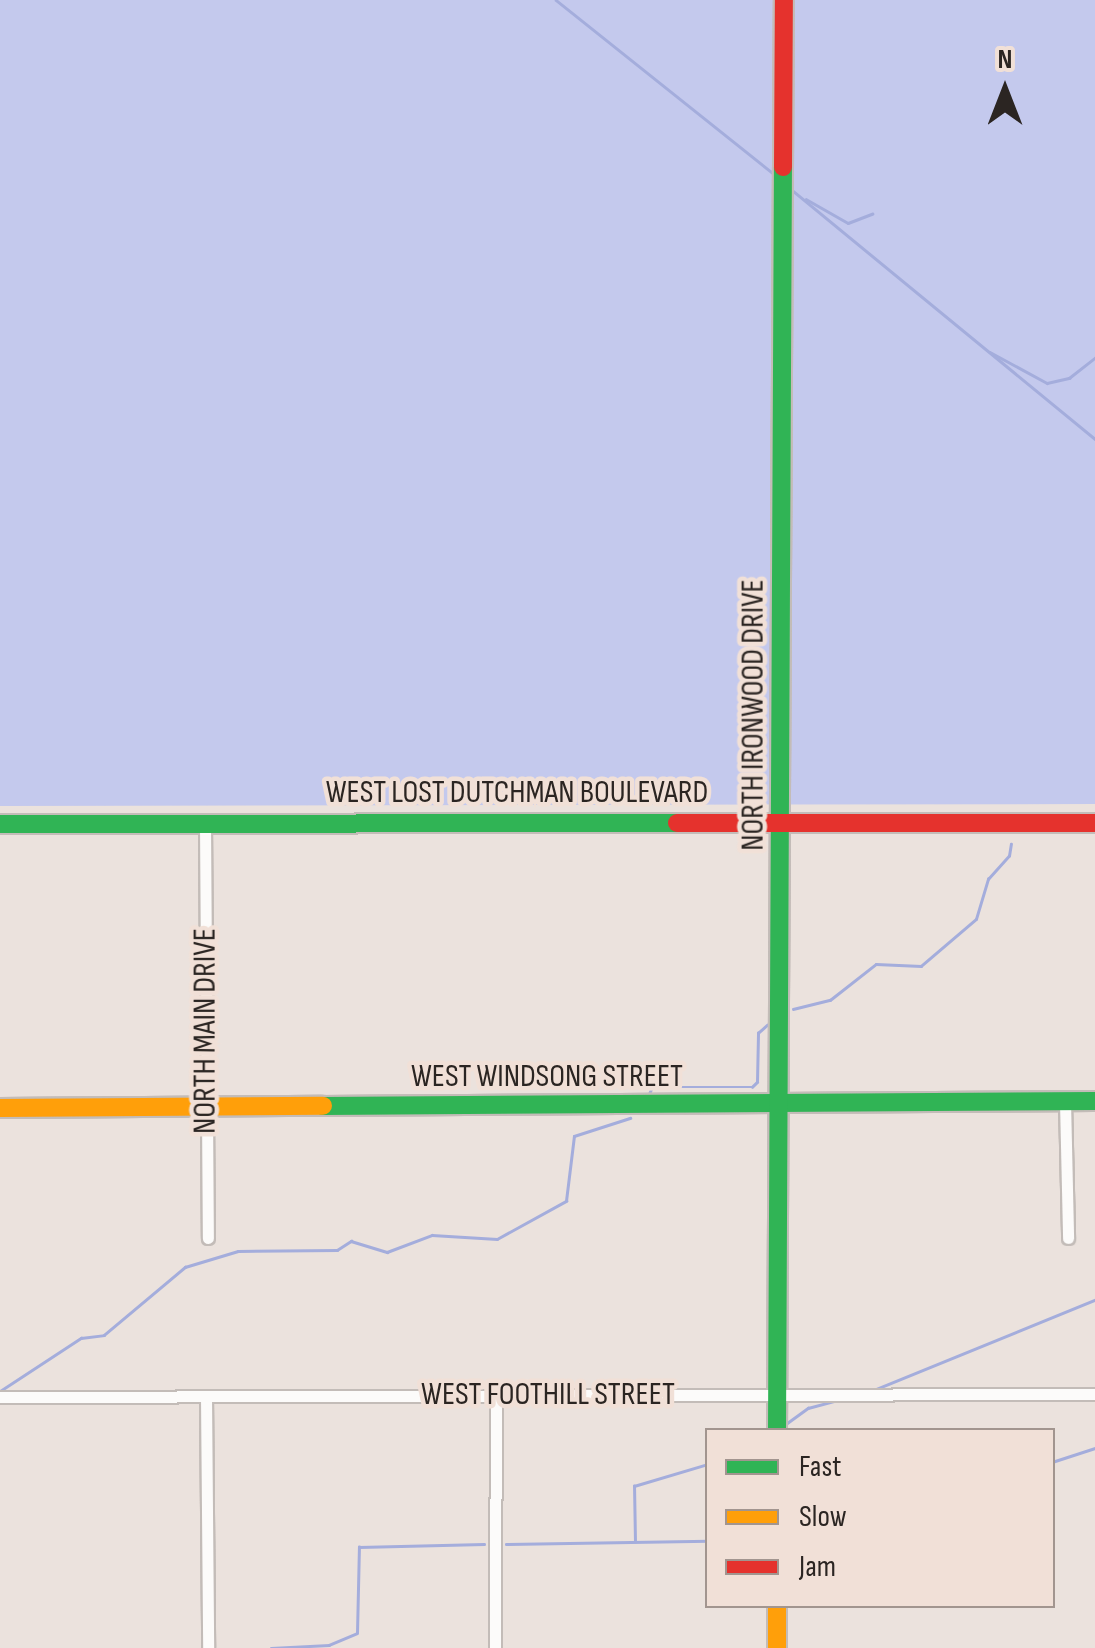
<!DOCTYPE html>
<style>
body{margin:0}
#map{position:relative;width:1095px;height:1648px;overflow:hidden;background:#ebe2dd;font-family:"Sofia Sans Condensed",sans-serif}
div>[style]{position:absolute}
.green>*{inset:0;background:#c4c9ed}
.stream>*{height:2.5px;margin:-1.25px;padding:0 1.25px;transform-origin:1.25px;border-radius:1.25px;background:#a4addc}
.roads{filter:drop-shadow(2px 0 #c3bcb8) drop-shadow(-2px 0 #c3bcb8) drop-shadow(0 2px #c3bcb8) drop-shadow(0 -2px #c3bcb8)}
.street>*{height:11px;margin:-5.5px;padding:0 5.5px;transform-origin:5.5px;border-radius:5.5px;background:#fcfbfa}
.fast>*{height:18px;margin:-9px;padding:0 9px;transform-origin:9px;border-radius:9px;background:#30b455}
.slow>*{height:18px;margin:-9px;padding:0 9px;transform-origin:9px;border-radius:9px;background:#ff9f0a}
.jam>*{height:18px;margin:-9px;padding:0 9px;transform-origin:9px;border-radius:9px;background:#e5322d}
span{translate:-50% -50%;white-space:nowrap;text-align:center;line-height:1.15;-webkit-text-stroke:9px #f1e0d7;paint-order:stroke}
.street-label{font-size:32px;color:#2b2522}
.legend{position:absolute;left:705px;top:1428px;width:350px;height:180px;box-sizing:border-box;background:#f1e0d7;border:2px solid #a2958f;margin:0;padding:12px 18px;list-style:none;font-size:30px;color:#2b2522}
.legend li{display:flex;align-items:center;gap:20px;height:50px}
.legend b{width:50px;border:2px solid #a2958f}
.north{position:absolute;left:955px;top:40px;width:100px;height:100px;-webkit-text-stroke:8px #f1e0d7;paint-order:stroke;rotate:0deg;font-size:28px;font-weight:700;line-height:40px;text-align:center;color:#2b2522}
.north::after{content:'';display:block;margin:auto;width:35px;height:45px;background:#2b2522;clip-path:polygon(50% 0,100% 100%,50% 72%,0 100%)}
</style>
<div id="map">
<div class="green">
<div style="clip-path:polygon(0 0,1095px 0,1095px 804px,0 806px)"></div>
</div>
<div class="stream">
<div style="left:556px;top:0;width:280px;rotate:38.6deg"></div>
<div style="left:792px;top:190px;width:392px;rotate:39.4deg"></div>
<div style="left:806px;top:199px;width:48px;rotate:29.7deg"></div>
<div style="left:848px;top:223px;width:26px;rotate:-21deg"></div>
<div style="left:990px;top:352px;width:65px;rotate:28.5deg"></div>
<div style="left:1047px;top:383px;width:23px;rotate:-13deg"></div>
<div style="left:1069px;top:378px;width:33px;rotate:-38deg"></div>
<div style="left:793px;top:1009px;width:38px;rotate:-14deg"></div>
<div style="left:830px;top:1000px;width:58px;rotate:-38deg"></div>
<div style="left:876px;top:964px;width:45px;rotate:2.5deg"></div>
<div style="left:921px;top:966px;width:72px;rotate:-40.5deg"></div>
<div style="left:976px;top:919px;width:42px;rotate:-73.3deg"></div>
<div style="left:988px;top:879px;width:31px;rotate:-48deg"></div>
<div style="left:1009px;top:856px;width:12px;rotate:-81deg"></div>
<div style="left:649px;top:1094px;width:8px;rotate:-67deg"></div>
<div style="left:652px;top:1087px;width:100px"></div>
<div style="left:752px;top:1087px;width:7px;rotate:-45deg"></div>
<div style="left:757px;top:1082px;width:49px;rotate:-88.8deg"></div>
<div style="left:758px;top:1033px;width:12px;rotate:-42deg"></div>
<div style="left:874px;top:1390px;width:239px;rotate:-22.2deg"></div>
<div style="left:0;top:1391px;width:97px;rotate:-33.2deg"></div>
<div style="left:81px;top:1338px;width:23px;rotate:-7deg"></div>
<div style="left:104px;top:1335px;width:106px;rotate:-40deg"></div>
<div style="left:185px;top:1267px;width:55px;rotate:-16.8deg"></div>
<div style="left:238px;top:1251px;width:99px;rotate:-0.6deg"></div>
<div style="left:337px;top:1250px;width:17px;rotate:-33deg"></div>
<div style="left:351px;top:1241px;width:38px;rotate:17deg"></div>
<div style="left:387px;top:1252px;width:48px;rotate:-20.7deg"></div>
<div style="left:432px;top:1235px;width:65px;rotate:3.5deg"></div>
<div style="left:497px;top:1239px;width:79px;rotate:-28.8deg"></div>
<div style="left:566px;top:1201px;width:65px;rotate:-83deg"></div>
<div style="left:574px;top:1136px;width:59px;rotate:-17.8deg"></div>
<div style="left:783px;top:1426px;width:31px;rotate:-36deg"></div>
<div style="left:808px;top:1408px;width:31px;rotate:-15deg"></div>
<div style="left:1052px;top:1462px;width:45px;rotate:-18deg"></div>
<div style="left:635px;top:1542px;width:56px;rotate:-91deg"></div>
<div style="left:634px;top:1486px;width:77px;rotate:-16.6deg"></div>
<div style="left:506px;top:1544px;width:202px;rotate:-0.9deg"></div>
<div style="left:271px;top:1648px;width:58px;rotate:-3deg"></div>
<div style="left:329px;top:1645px;width:30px;rotate:-23deg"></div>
<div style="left:357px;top:1633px;width:86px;rotate:-88.7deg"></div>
<div style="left:359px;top:1547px;width:125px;rotate:-1.4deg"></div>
</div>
<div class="roads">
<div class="street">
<div style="left:205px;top:824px;width:414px;rotate:89.6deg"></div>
<div style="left:1065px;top:1101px;width:137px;rotate:88.7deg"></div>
<div style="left:206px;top:1396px;width:252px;rotate:89.5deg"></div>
<div style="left:0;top:1397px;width:1095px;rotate:-0.16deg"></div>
<div style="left:495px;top:1648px;width:253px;rotate:-89.8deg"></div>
</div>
<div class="fast">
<div style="left:0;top:824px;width:677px;rotate:-0.08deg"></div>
<div style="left:323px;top:1106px;width:772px;rotate:-0.37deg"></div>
<div style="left:777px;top:1430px;width:1263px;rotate:-89.73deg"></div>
</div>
<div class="slow">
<div style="left:0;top:1108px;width:323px;rotate:-0.4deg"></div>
<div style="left:777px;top:1606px;width:42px;rotate:90deg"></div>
</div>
<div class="jam">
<div style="left:783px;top:167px;width:167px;rotate:-89.7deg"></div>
<div style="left:677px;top:823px;width:418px"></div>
</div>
</div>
<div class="street-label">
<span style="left:754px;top:715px;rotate:-90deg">NORTH IRONWOOD DRIVE</span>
<span style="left:517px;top:793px">WEST LOST DUTCHMAN BOULEVARD</span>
<span style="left:206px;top:1031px;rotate:-90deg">NORTH MAIN DRIVE</span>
<span style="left:547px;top:1077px">WEST WINDSONG STREET</span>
<span style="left:548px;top:1395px">WEST FOOTHILL STREET</span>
</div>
<ul class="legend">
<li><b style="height:12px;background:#30b455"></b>Fast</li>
<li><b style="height:12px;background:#ff9f0a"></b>Slow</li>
<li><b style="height:12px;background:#e5322d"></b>Jam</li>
</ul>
<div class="north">N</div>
</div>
